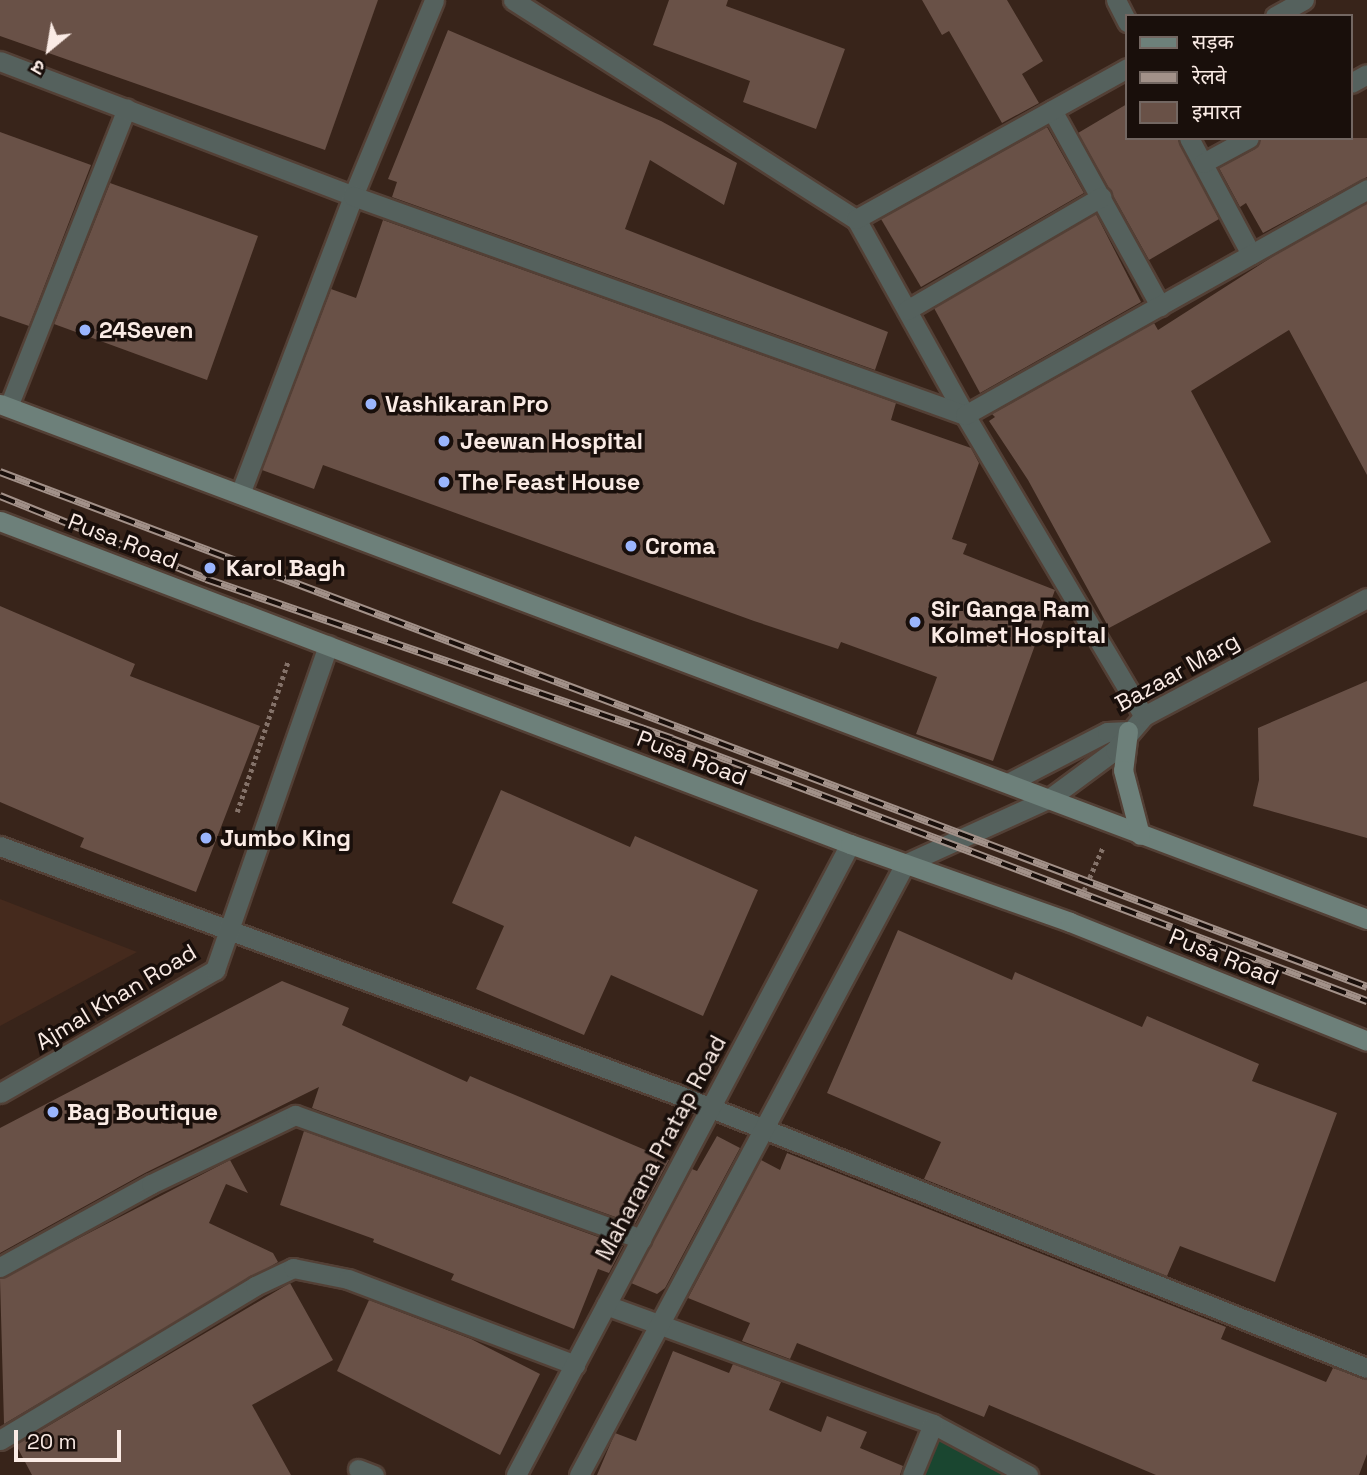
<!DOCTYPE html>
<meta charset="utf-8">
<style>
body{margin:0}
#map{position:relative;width:1367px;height:1475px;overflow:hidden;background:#38241a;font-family:"Space Grotesk","Noto Sans Devanagari",sans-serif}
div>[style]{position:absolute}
.built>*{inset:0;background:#452a1d}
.green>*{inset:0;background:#1a4630}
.building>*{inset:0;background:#695147}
.path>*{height:4.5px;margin-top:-2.25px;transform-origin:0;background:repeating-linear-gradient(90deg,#847269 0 3.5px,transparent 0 7px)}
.roads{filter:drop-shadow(2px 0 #534036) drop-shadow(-2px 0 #534036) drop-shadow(0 2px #534036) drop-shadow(0 -2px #534036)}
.service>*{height:18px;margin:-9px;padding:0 9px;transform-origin:9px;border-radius:9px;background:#55615d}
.minor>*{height:19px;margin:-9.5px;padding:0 9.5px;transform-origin:9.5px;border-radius:9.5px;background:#55615d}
.tertiary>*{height:19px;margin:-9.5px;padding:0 9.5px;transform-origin:9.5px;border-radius:9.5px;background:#55615d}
.secondary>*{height:19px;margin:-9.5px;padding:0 9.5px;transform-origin:9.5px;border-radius:9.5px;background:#6d807a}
.rail>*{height:8px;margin-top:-4px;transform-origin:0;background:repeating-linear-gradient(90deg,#190f0b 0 16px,#a29189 0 32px);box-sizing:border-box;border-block:2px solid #a29189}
.dots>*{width:19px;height:19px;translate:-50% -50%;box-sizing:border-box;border:4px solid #190f0b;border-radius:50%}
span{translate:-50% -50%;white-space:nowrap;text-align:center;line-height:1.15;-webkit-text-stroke:7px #190f0b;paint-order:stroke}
.poi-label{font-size:23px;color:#faebe5;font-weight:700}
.left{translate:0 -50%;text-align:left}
.street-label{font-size:23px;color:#faebe5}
.legend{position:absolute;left:1125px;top:14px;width:228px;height:126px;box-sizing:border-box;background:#190f0b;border:2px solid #736762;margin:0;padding:9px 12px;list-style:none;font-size:21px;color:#faebe5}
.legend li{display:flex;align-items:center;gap:14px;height:35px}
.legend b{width:35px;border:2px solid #736762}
.north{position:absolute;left:14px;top:14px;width:70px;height:70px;-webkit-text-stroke:5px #190f0b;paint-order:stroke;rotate:210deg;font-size:19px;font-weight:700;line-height:28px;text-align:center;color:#faebe5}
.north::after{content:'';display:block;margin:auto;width:24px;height:32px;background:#faebe5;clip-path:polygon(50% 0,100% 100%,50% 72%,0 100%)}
.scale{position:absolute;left:14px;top:1430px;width:107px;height:32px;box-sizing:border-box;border:4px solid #faebe5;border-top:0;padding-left:9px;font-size:21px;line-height:24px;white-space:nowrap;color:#faebe5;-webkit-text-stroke:5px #190f0b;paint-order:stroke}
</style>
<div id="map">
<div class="built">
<div style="clip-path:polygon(0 899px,137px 952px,0 1026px)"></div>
</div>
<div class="green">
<div style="clip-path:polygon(923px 1433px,1030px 1475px,906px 1475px)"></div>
</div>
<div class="building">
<div style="clip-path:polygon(0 0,378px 0,325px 150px,0 36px)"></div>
<div style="clip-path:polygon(669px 0,728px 0,726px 6px,845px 49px,816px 129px,743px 102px,750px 81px,653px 45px)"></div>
<div style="clip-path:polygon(922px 0,1007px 0,1043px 61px,1022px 74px,1039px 103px,1002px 123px,949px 31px,942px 35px)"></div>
<div style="clip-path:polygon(448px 30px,661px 121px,737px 163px,724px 205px,650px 160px,625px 229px,888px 332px,875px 370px,392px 197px,397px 182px,388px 179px)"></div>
<div style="clip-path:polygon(1127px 104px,1127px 138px,1177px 138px,1219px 219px,1149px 260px,1078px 133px)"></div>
<div style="clip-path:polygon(1047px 127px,1084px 193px,921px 287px,881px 219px)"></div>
<div style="clip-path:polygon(0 132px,91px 165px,29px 326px,0 316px)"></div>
<div style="clip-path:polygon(1261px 138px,1367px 138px,1367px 177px,1263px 233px,1246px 203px,1240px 207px,1219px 168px,1255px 149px)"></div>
<div style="clip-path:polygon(110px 183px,258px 236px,207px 380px,54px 324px)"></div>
<div style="clip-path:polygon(1367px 203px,1367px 475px,1289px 330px,1191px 391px,1271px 542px,1109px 628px,1028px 480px,989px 421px,995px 417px,992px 414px,1154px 323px,1158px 330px,1275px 255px)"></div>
<div style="clip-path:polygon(1096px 214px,1141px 302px,980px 393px,934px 308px)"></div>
<div style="clip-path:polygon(383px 220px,896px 403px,891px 420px,971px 448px,979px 463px,952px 539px,967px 544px,963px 554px,1055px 590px,993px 761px,916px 734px,937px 677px,841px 642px,838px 649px,754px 621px,323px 465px,314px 489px,262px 470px,331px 289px,356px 298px)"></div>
<div style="clip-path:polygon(0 606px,135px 664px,130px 676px,260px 726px,196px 892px,80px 847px,84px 838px,0 802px)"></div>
<div style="clip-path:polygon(1367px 681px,1367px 838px,1253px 806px,1259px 780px,1258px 728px)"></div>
<div style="clip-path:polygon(501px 790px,630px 847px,635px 836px,758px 890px,703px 1016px,611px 975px,584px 1035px,476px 989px,504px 926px,452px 903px)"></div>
<div style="clip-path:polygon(898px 930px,1012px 980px,1015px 972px,1142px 1027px,1147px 1016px,1259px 1064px,1252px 1081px,1337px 1113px,1275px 1282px,1180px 1246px,1167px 1276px,924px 1179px,941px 1142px,827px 1093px)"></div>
<div style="clip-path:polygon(282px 981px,349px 1008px,342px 1025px,467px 1082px,470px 1076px,669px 1160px,635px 1224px,312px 1108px,319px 1087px,145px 1173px,0 1253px,0 1128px)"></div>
<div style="clip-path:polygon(304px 1131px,623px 1246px,609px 1273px,598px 1269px,574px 1329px,451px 1280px,454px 1274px,373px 1242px,374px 1239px,280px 1205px)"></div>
<div style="clip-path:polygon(717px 1136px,740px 1148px,665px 1288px,657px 1294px,631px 1283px,692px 1169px,697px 1171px)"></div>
<div style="clip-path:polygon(787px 1153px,1226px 1327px,1221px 1339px,1326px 1382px,1333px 1368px,1367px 1380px,1367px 1454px,1359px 1475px,1156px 1475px,989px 1405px,984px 1417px,797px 1343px,790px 1359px,742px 1341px,750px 1323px,688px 1298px,761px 1160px,780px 1170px)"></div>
<div style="clip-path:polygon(230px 1160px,248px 1193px,226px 1184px,209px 1223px,273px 1253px,278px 1262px,4px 1424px,0 1279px)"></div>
<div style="clip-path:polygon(290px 1283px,333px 1360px,252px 1405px,291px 1475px,32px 1475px,16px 1445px)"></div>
<div style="clip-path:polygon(369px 1300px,471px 1339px,540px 1374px,500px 1455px,337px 1371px)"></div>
<div style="clip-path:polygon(673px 1351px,729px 1373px,733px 1364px,781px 1382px,769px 1410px,821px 1432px,827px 1416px,867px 1432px,860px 1448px,903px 1466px,900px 1475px,597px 1475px,615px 1433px,636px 1441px)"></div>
</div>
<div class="path">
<div style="left:237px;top:812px;width:159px;rotate:-71.3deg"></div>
<div style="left:1081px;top:897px;width:55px;rotate:-66.3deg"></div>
</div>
<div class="roads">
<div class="service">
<div style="left:9px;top:407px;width:321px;rotate:-68.4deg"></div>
</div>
<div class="minor">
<div style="left:513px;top:0;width:407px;rotate:32.6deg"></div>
<div style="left:856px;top:219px;width:224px;rotate:60.9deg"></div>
<div style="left:965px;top:415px;width:350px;rotate:59.3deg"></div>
<div style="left:1116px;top:0;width:25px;rotate:63deg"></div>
<div style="left:1275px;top:16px;width:33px;rotate:-29deg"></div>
<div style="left:0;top:61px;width:378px;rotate:20.9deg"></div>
<div style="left:353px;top:196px;width:212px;rotate:-67.5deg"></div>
<div style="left:1351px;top:83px;width:18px;rotate:-29deg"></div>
<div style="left:1052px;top:110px;width:224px;rotate:61.1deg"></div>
<div style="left:1189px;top:138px;width:132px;rotate:61.9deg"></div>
<div style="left:1203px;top:163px;width:52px;rotate:-28.5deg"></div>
<div style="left:856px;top:219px;width:310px;rotate:-29.1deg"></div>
<div style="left:907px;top:310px;width:225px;rotate:-30.2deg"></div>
<div style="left:240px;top:494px;width:319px;rotate:-69.2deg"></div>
<div style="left:353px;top:196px;width:650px;rotate:19.69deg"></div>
<div style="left:965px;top:415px;width:461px;rotate:-29.3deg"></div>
<div style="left:1008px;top:783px;width:111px;rotate:-27.3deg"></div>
<div style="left:1107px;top:732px;width:21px;rotate:-3deg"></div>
<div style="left:0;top:846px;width:720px;rotate:20.15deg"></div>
<div style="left:676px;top:1094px;width:743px;rotate:21.63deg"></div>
<div style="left:0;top:1267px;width:172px;rotate:-28.8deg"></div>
<div style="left:151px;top:1184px;width:160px;rotate:-25.6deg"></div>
<div style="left:295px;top:1115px;width:368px;rotate:19.7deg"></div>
<div style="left:606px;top:1305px;width:348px;rotate:20deg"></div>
<div style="left:933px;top:1424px;width:108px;rotate:28.2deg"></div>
<div style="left:0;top:1440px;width:298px;rotate:-31.1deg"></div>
<div style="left:255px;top:1286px;width:42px;rotate:-25.3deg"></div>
<div style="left:293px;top:1268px;width:56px;rotate:11.3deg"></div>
<div style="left:348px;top:1279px;width:243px;rotate:20.7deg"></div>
<div style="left:358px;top:1469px;width:17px;rotate:21deg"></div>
<div style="left:516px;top:1475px;width:714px;rotate:-62.11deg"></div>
<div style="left:579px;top:1475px;width:693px;rotate:-61.92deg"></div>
<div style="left:905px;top:864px;width:159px;rotate:-24.5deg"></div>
<div style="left:1050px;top:798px;width:81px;rotate:-36.4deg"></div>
<div style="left:1115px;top:750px;width:45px;rotate:-49.5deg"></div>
<div style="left:1144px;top:716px;width:252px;rotate:-27.9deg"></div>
<div style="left:912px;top:1475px;width:55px;rotate:-67.6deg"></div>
</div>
<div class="tertiary">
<div style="left:0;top:1093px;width:248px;rotate:-29.8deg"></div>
<div style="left:215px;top:970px;width:344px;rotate:-70.8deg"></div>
</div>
<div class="secondary">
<div style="left:0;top:404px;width:1461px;rotate:20.64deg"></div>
<div style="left:0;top:521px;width:909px;rotate:20.81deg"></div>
<div style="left:850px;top:844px;width:233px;rotate:19.5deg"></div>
<div style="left:1070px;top:922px;width:320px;rotate:21.8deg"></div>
<div style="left:1128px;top:731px;width:39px;rotate:97deg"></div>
<div style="left:1123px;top:770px;width:67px;rotate:75.3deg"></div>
</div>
</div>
<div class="rail">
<div style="left:0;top:472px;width:1461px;rotate:20.64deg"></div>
<div style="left:0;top:496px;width:222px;rotate:21.9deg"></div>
<div style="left:206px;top:579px;width:493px;rotate:18.9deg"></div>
<div style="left:672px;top:739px;width:743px;rotate:20.66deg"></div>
</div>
<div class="dots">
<div style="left:85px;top:330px;background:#9ab5fd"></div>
<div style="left:371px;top:404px;background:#9ab5fd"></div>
<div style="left:444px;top:441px;background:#9ab5fd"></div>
<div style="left:444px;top:482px;background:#9ab5fd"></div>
<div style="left:631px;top:546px;background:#9ab5fd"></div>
<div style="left:210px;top:568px;background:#9ab5fd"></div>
<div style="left:915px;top:622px;background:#9ab5fd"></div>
<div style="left:206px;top:838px;background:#9ab5fd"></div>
<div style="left:53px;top:1112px;background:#9ab5fd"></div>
</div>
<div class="poi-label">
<span class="left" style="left:99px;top:330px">24Seven</span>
<span class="left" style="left:385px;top:404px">Vashikaran Pro</span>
<span class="left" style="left:460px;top:441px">Jeewan Hospital</span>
<span class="left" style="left:458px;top:482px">The Feast House</span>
<span class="left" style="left:645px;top:546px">Croma</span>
<span class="left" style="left:226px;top:568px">Karol Bagh</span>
<span class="left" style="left:931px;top:622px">Sir Ganga Ram<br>Kolmet Hospital</span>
<span class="left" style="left:220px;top:838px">Jumbo King</span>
<span class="left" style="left:67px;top:1112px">Bag Boutique</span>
</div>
<div class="street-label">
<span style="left:123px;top:541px;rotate:21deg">Pusa Road</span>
<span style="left:1177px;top:672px;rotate:-29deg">Bazaar Marg</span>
<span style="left:692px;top:758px;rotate:21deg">Pusa Road</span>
<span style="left:1224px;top:957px;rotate:22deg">Pusa Road</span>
<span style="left:116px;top:997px;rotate:-31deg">Ajmal Khan Road</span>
<span style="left:661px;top:1148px;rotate:-62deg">Maharana Pratap Road</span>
</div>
<ul class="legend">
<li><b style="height:9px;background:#6d807a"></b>सड़क</li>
<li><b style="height:9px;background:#a29189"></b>रेलवे</li>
<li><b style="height:19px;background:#695147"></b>इमारत</li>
</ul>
<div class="north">उ</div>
<div class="scale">20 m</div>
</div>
